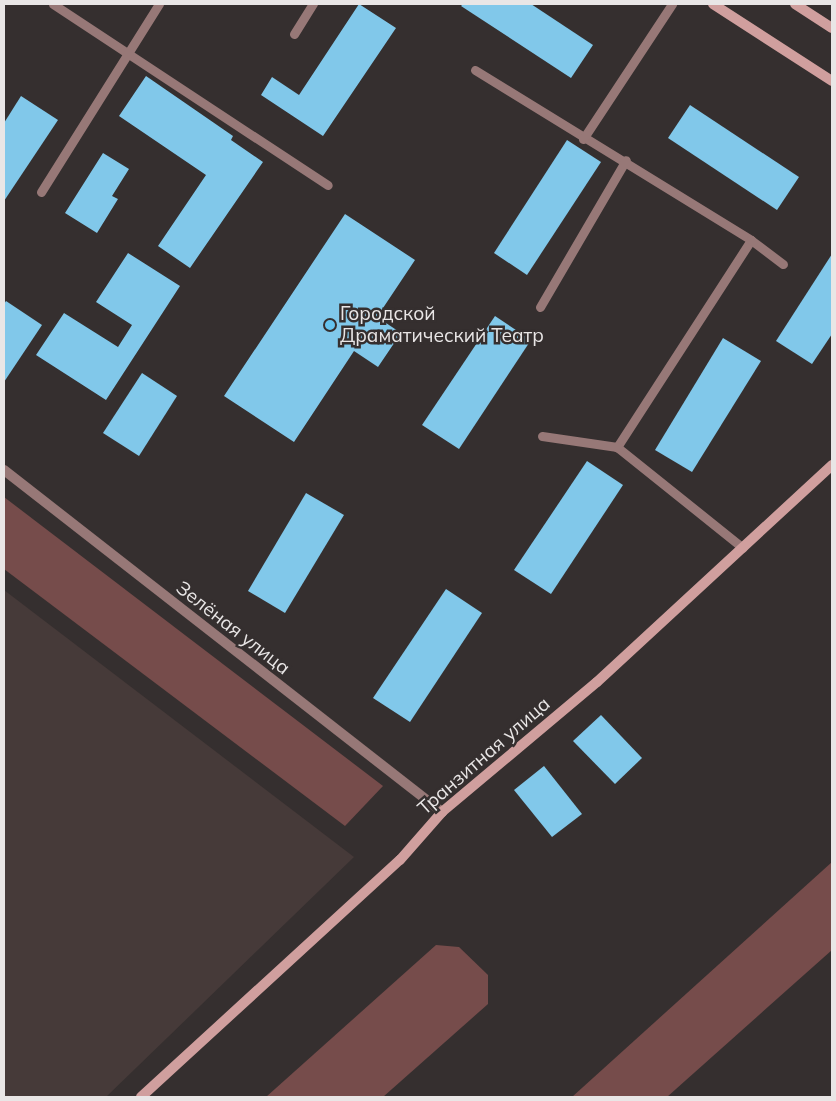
<!DOCTYPE html>
<meta charset="utf-8">
<style>
body{margin:0}
#map{position:relative;width:836px;height:1101px;overflow:hidden;background:#352f2f;font-family:Mulish,sans-serif}
div>[style]{position:absolute}
.built>*{inset:0;background:#463a39}
.green>*{inset:0;background:#764c4b}
.building>*{inset:0;background:#81c8ea}
.lane>*{height:9px;margin:-4.5px;padding:0 4.5px;transform-origin:4.5px;border-radius:4.5px;background:#977877}
.street>*{height:10px;margin:-5px;padding:0 5px;transform-origin:5px;border-radius:5px;background:#977877}
.secondary>*{height:10px;margin:-5px;padding:0 5px;transform-origin:5px;border-radius:5px;background:#d09f9e}
.dots>*{width:14px;height:14px;translate:-50% -50%;box-sizing:border-box;border:2px solid #352f2f;border-radius:50%}
span{translate:-50% -50%;white-space:nowrap;text-align:center;line-height:1.15;-webkit-text-stroke:5px #352f2f;paint-order:stroke}
.poi-label{font-size:19px;color:#e9e6e6}
.left{translate:0 -50%;text-align:left}
.street-label{font-size:19px;color:#e9e6e6}
.frame{position:absolute;inset:0;border:5px solid #e9e6e6;pointer-events:none}
</style>
<div id="map">
<div class="built">
<div style="clip-path:polygon(4px 590px,354px 857px,106px 1097px,4px 1097px)"></div>
</div>
<div class="green">
<div style="clip-path:polygon(4px 497px,383px 786px,345px 826px,4px 569px)"></div>
<div style="clip-path:polygon(832px 862px,832px 950px,667px 1097px,572px 1097px)"></div>
<div style="clip-path:polygon(436px 945px,459px 947px,488px 975px,488px 1004px,383px 1097px,266px 1097px)"></div>
</div>
<div class="building">
<div style="clip-path:polygon(359px 4px,396px 28px,323px 136px,261px 95px,272px 77px,299px 95px)"></div>
<div style="clip-path:polygon(463px 4px,531px 4px,593px 45px,571px 78px,461px 6px)"></div>
<div style="clip-path:polygon(146px 76px,233px 136px,231px 140px,263px 162px,190px 268px,158px 246px,206px 175px,119px 116px)"></div>
<div style="clip-path:polygon(21px 96px,58px 120px,4px 201px,4px 123px)"></div>
<div style="clip-path:polygon(690px 105px,799px 177px,777px 210px,668px 138px)"></div>
<div style="clip-path:polygon(567px 140px,601px 162px,527px 275px,494px 253px)"></div>
<div style="clip-path:polygon(103px 153px,129px 169px,112px 196px,118px 199px,97px 233px,65px 213px)"></div>
<div style="clip-path:polygon(345px 214px,415px 260px,377px 317px,401px 333px,378px 367px,354px 351px,294px 442px,224px 396px)"></div>
<div style="clip-path:polygon(128px 253px,180px 286px,106px 400px,36px 355px,64px 313px,118px 347px,132px 325px,96px 302px)"></div>
<div style="clip-path:polygon(832px 254px,832px 334px,812px 364px,776px 341px)"></div>
<div style="clip-path:polygon(6px 301px,42px 325px,4px 382px,4px 304px)"></div>
<div style="clip-path:polygon(495px 316px,531px 340px,459px 449px,422px 425px)"></div>
<div style="clip-path:polygon(723px 338px,761px 361px,692px 472px,655px 450px)"></div>
<div style="clip-path:polygon(142px 373px,177px 396px,139px 456px,103px 433px)"></div>
<div style="clip-path:polygon(587px 461px,623px 485px,551px 594px,514px 570px)"></div>
<div style="clip-path:polygon(306px 493px,344px 515px,285px 613px,248px 591px)"></div>
<div style="clip-path:polygon(446px 589px,482px 613px,410px 722px,373px 698px)"></div>
<div style="clip-path:polygon(601px 715px,642px 758px,615px 784px,573px 741px)"></div>
<div style="clip-path:polygon(544px 766px,582px 814px,552px 837px,514px 790px)"></div>
</div>
<div class="lane">
<div style="left:53px;top:4px;width:329px;rotate:33.4deg"></div>
<div style="left:294px;top:34px;width:36px;rotate:-58deg"></div>
<div style="left:475px;top:70px;width:324px;rotate:31.6deg"></div>
<div style="left:751px;top:240px;width:247px;rotate:122.9deg"></div>
<div style="left:617px;top:447px;width:161px;rotate:38.7deg"></div>
<div style="left:583px;top:139px;width:162px;rotate:-56.6deg"></div>
<div style="left:41px;top:192px;width:222px;rotate:-57.9deg"></div>
<div style="left:751px;top:240px;width:40px;rotate:37deg"></div>
<div style="left:540px;top:307px;width:170px;rotate:-59.7deg"></div>
<div style="left:542px;top:436px;width:76px;rotate:8.3deg"></div>
</div>
<div class="street">
<div style="left:4px;top:470px;width:556px;rotate:37.98deg"></div>
</div>
<div class="secondary">
<div style="left:713px;top:4px;width:142px;rotate:32.9deg"></div>
<div style="left:795px;top:4px;width:44px;rotate:33deg"></div>
<div style="left:141px;top:1097px;width:351px;rotate:-42.5deg"></div>
<div style="left:400px;top:860px;width:64px;rotate:-48.8deg"></div>
<div style="left:442px;top:812px;width:202px;rotate:-40deg"></div>
<div style="left:597px;top:682px;width:320px;rotate:-42.7deg"></div>
</div>
<div class="dots">
<div style="left:330px;top:325px;background:#66c4ef"></div>
</div>
<div class="poi-label">
<span class="left" style="left:340px;top:325px">Городской<br>Драматический Театр</span>
</div>
<div class="street-label">
<span style="left:233px;top:628px;rotate:38deg">Зелёная улица</span>
<span style="left:484px;top:756px;rotate:-41deg">Транзитная улица</span>
</div>
<div class="frame"></div>
</div>
